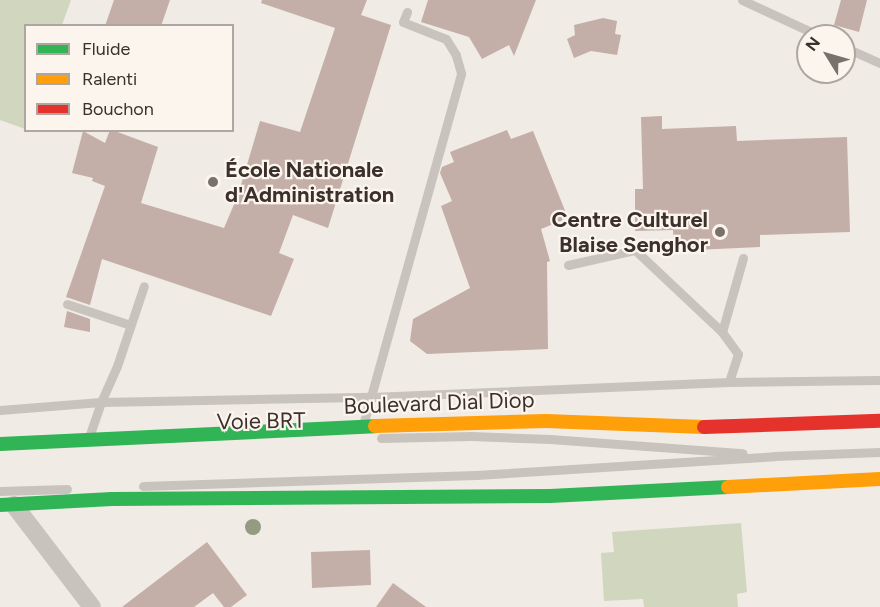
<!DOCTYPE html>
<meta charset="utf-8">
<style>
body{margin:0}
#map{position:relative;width:880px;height:607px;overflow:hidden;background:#f0ebe5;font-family:Figtree,sans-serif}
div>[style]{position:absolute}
.green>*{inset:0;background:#d1d6bf}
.building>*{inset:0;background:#c3afa7}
.lane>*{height:9px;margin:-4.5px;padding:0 4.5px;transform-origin:4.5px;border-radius:4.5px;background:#c9c3be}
.street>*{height:18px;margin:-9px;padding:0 9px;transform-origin:9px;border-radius:9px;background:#c9c3be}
.fast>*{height:14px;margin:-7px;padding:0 7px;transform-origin:7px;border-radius:7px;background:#30b455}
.slow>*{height:14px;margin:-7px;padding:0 7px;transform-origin:7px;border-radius:7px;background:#ff9f0a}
.jam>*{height:14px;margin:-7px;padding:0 7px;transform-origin:7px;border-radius:7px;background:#e5322d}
.trees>*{width:16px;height:16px;margin:-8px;border-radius:50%;background:#959b80}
.dots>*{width:16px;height:16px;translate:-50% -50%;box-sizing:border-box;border:3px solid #fbf5ee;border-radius:50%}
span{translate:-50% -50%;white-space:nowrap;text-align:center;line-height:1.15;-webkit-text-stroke:4.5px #fbf5ee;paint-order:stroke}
.poi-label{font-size:22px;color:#3b302b;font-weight:700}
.left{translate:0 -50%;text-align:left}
.right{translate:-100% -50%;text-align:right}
.street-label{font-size:22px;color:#3b302b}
.legend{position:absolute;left:24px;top:24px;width:210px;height:108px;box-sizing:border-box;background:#fbf5ee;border:2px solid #aea6a0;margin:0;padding:8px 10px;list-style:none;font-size:18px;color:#3b302b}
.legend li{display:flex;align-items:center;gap:12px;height:30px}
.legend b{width:30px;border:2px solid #aea6a0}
.north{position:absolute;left:796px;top:24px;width:60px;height:60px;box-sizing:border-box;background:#fbf5ee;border:2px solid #aea6a0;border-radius:50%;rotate:307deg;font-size:16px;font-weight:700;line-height:24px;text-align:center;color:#3b302b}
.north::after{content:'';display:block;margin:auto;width:21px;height:27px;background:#7a716c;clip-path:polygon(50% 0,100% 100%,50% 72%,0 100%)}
</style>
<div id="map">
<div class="green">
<div style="clip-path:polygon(0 0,71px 0,62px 25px,26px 26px,25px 129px,0 120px)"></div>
<div style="clip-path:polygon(741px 523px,747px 592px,737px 594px,738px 607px,644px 607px,643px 599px,604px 601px,601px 553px,614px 552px,612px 532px)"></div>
</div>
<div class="building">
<div style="clip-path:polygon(114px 0,170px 0,161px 26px,105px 26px)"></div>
<div style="clip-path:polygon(262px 0,367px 0,361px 15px,391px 25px,328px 228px,293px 215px,279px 253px,294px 259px,271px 316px,102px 259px,90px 305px,66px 297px,105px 186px,92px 181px,93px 178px,72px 173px,83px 131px,105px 143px,110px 130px,112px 130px,158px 147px,141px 203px,224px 228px,238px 195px,260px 121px,300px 132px,335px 28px,261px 3px)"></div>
<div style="clip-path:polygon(428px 0,536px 0,514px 56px,509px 45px,482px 59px,469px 37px,421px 22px)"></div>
<div style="clip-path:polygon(841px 0,867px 0,859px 32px,834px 25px)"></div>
<div style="clip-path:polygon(603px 18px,617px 21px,615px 34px,621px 35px,617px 55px,591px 51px,574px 58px,567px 39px,575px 35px,574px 25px)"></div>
<div style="clip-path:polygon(662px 116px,662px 129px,736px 126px,737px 141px,847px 137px,850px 232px,760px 235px,760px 247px,674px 251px,673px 230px,635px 231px,635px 189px,643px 189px,641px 117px)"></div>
<div style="clip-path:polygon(507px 130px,511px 139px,533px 131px,568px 218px,541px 229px,550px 261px,547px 262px,548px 349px,427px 354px,410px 341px,413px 319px,470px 288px,441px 206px,452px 201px,440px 173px,442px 167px,454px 162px,450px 152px)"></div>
<div style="clip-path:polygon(67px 311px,90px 319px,90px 332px,64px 327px)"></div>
<div style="clip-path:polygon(207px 542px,247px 595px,231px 607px,224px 607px,213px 593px,194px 607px,122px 607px)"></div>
<div style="clip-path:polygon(370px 550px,371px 585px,312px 588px,311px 552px)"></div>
<div style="clip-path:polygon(393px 583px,426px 607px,376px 607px)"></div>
</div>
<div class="lane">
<div style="left:742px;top:0;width:86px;rotate:24.8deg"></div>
<div style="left:844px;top:47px;width:39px;rotate:24deg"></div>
<div style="left:568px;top:265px;width:69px;rotate:-12.6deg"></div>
<div style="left:635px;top:250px;width:120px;rotate:43.3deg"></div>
<div style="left:722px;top:332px;width:27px;rotate:54deg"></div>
<div style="left:738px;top:354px;width:29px;rotate:108deg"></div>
<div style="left:67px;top:304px;width:66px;rotate:18.4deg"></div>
<div style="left:722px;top:332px;width:77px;rotate:-74.2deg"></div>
<div style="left:0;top:410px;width:101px;rotate:-4.5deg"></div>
<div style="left:101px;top:402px;width:39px;rotate:-66deg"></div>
<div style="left:117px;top:366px;width:84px;rotate:-71.4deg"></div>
<div style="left:363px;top:425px;width:365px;rotate:-74.4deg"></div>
<div style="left:461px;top:73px;width:19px;rotate:-106deg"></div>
<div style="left:456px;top:55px;width:19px;rotate:-122deg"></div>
<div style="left:446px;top:39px;width:46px;rotate:-158.4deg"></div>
<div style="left:403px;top:22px;width:11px;rotate:-68deg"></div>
<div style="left:89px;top:437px;width:37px;rotate:-71deg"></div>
<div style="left:101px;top:402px;width:270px;rotate:-1.1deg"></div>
<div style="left:371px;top:397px;width:358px;rotate:-2.4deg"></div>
<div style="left:729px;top:382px;width:151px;rotate:-0.8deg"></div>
<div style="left:381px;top:438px;width:90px;rotate:-1.3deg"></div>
<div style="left:471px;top:436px;width:79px;rotate:2.2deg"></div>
<div style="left:550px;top:439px;width:193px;rotate:4.2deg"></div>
<div style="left:143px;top:486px;width:333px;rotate:-1.9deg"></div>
<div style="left:476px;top:475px;width:299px;rotate:-3.6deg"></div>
<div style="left:774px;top:456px;width:106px;rotate:-2.2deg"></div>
<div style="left:0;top:491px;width:67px;rotate:-1.7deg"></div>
</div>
<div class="street">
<div style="left:14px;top:505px;width:128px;rotate:52.6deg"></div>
</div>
<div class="fast">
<div style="left:0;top:444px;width:375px;rotate:-2.7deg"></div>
<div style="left:0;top:505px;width:112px;rotate:-3.1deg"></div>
<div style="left:112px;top:499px;width:438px;rotate:-0.4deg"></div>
<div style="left:550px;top:496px;width:178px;rotate:-2.9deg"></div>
</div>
<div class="slow">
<div style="left:375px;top:426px;width:171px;rotate:-1.7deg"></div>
<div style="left:546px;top:421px;width:158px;rotate:2.2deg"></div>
<div style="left:728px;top:487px;width:152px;rotate:-3deg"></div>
</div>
<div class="jam">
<div style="left:704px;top:427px;width:176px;rotate:-2deg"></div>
</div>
<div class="trees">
<div style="left:253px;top:527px"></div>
</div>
<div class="dots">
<div style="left:213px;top:182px;background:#7a716c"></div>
<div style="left:720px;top:232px;background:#7a716c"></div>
</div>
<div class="poi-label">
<span class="left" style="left:225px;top:182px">École Nationale<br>d'Administration</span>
<span class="right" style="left:708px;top:232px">Centre Culturel<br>Blaise Senghor</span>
</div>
<div class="street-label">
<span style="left:439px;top:403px;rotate:-2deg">Boulevard Dial Diop</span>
<span style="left:261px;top:421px;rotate:-1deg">Voie BRT</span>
</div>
<ul class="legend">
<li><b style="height:8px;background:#30b455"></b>Fluide</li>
<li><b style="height:8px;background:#ff9f0a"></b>Ralenti</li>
<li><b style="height:8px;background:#e5322d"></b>Bouchon</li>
</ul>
<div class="north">N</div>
</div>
